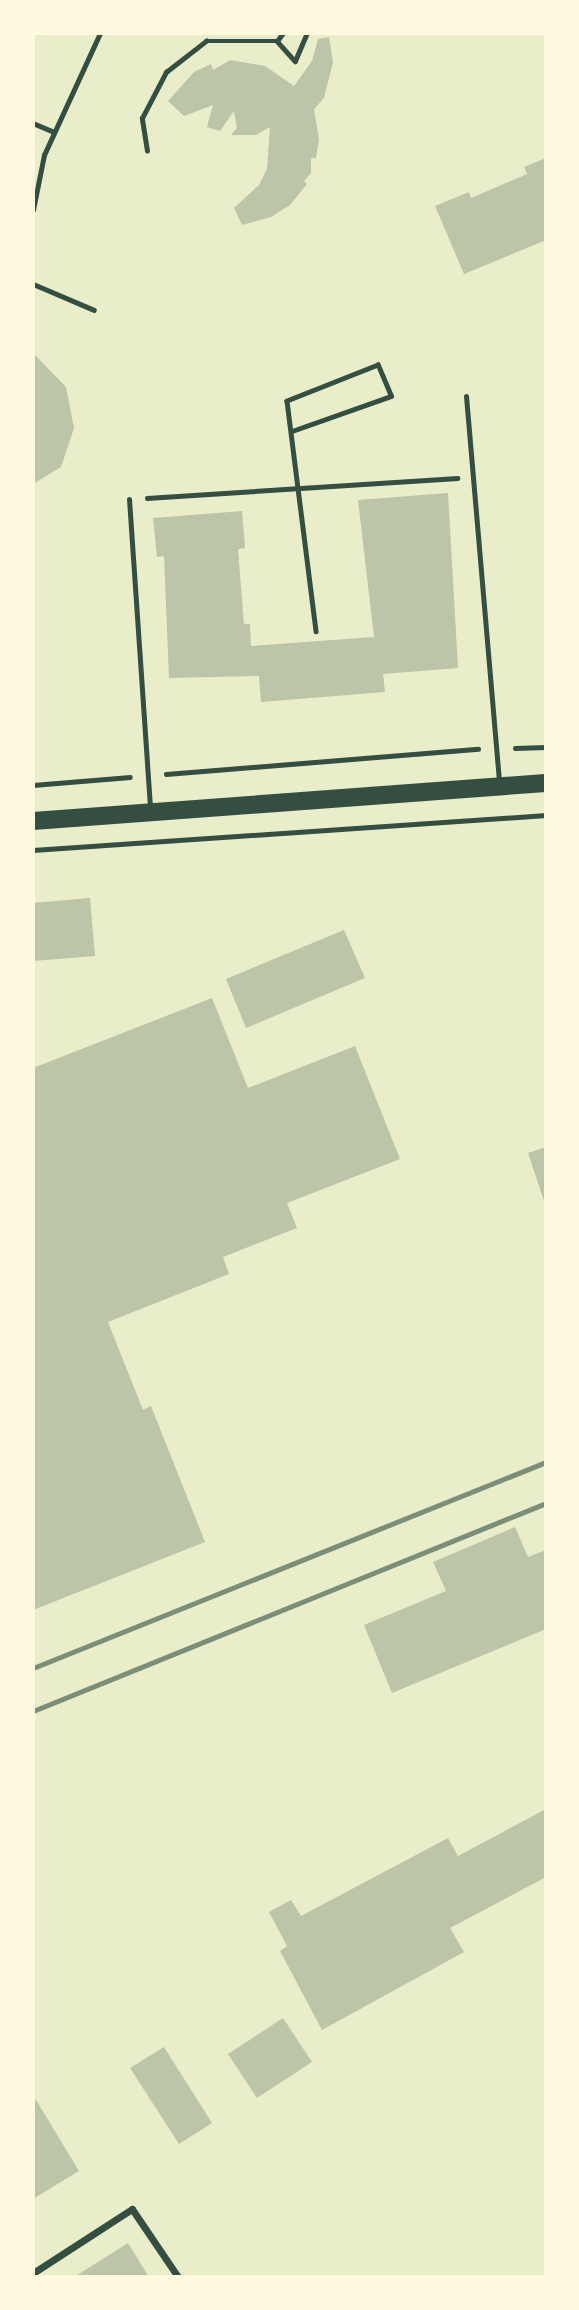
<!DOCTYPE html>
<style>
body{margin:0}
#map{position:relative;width:579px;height:2310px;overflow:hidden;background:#e9edc9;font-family:Barlow,sans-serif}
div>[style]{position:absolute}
.building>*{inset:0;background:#bcc5a7}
.path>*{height:4.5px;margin:-2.25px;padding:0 2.25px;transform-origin:2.25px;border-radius:2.25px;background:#344e41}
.service>*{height:5px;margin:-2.5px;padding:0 2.5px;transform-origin:2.5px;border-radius:2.5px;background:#344e41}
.minor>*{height:7px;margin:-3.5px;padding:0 3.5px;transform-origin:3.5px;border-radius:3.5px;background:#344e41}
.primary>*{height:18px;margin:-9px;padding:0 9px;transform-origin:9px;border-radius:9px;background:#344e41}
.rail>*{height:5px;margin:-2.5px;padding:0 2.5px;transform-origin:2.5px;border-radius:2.5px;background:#7c8e77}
span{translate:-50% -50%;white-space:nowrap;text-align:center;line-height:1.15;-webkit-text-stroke:7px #fefae0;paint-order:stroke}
.frame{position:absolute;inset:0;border:35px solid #fefae0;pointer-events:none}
</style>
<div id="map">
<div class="building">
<div style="clip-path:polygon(329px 37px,333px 62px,324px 98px,314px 109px,319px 140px,316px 158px,311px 158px,311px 173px,304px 181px,307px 184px,290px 205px,271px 217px,242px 225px,234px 208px,259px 185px,267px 169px,270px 127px,256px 135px,231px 135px,237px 128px,234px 111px,220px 131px,207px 127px,213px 105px,184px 116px,168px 101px,194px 72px,211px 64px,213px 70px,230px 60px,265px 66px,294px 86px,312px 61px,318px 39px)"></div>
<div style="clip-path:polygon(546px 158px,546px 240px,464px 274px,435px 206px,469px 192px,471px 198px,527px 174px,524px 167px)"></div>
<div style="clip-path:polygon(33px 353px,66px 387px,74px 428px,61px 467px,33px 484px)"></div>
<div style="clip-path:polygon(448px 493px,458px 668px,383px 674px,385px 692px,261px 702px,259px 676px,169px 678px,164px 556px,157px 557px,153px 518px,242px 511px,245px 548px,238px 549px,244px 624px,250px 624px,251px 646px,374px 637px,358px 500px)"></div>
<div style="clip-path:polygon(90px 898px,95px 956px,33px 961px,33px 903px)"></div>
<div style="clip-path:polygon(344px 930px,365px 978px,246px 1028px,226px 979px)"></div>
<div style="clip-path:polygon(212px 998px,248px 1088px,355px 1046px,400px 1159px,287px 1203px,297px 1228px,223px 1257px,229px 1274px,108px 1322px,143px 1410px,151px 1406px,205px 1542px,33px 1610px,33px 1068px)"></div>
<div style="clip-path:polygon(546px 1147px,546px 1203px,545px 1204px,528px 1153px)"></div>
<div style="clip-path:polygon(515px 1527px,528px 1557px,546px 1550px,546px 1629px,392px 1693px,364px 1625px,446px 1591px,433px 1562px)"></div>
<div style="clip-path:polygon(546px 1809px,546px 1877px,450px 1928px,464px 1952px,322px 2030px,280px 1951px,287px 1946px,269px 1912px,291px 1900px,301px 1916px,448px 1838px,458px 1856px)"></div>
<div style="clip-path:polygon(283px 2018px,312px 2062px,257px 2098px,228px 2054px)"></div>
<div style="clip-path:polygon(164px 2047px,212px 2123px,179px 2144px,130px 2068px)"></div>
<div style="clip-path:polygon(33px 2095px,79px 2171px,33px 2199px)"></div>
<div style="clip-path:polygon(128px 2243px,149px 2277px,74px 2277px)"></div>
</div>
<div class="path">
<div style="left:277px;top:41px;width:10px;rotate:-53deg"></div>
<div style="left:33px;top:123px;width:23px;rotate:23deg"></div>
<div style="left:147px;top:151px;width:33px;rotate:-99deg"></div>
<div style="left:142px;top:118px;width:52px;rotate:-62.4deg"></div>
<div style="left:166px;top:72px;width:51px;rotate:-37.8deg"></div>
<div style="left:206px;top:41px;width:71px"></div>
<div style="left:277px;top:41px;width:27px;rotate:48deg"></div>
<div style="left:295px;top:61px;width:30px;rotate:-67deg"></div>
<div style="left:33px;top:210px;width:56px;rotate:-78.7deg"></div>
<div style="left:44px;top:155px;width:134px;rotate:-65.3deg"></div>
<div style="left:292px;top:431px;width:105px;rotate:-19.5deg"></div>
<div style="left:391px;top:396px;width:34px;rotate:-113deg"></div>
<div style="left:378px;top:365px;width:98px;rotate:158.4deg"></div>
<div style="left:287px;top:401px;width:232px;rotate:82.8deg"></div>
<div style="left:147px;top:498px;width:311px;rotate:-3.7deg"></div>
<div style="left:515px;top:748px;width:31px;rotate:-2deg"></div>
<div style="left:166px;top:774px;width:313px;rotate:-4.6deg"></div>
<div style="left:33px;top:785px;width:97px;rotate:-4.7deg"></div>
<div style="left:33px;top:850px;width:514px;rotate:-3.9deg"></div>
</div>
<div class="service">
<div style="left:33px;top:284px;width:66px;rotate:23.1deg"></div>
<div style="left:466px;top:396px;width:388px;rotate:85.1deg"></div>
<div style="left:129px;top:499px;width:310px;rotate:86.1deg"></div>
</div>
<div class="minor">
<div style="left:33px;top:2273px;width:118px;rotate:-32.9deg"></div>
<div style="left:132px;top:2209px;width:82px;rotate:55.9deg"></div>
</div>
<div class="primary">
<div style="left:33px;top:821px;width:514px;rotate:-4.24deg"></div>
</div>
<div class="rail">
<div style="left:33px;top:1668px;width:553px;rotate:-21.88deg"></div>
<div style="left:33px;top:1711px;width:554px;rotate:-22.07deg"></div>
</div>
<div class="frame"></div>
</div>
